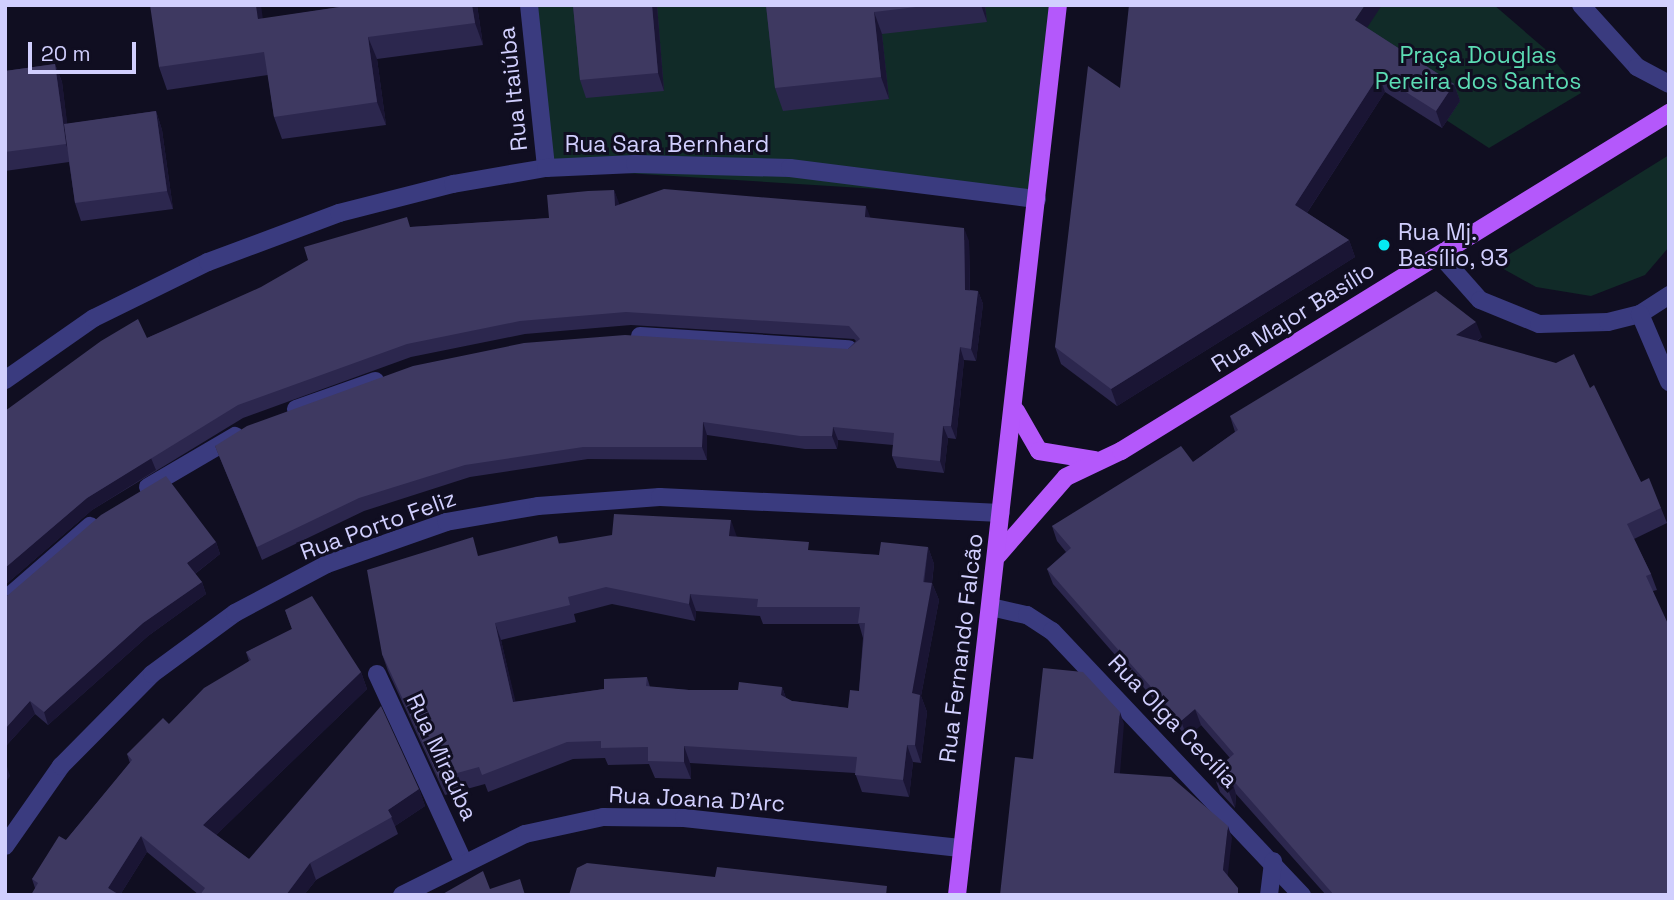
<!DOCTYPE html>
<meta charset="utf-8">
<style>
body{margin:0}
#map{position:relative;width:1674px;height:900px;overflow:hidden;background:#100e21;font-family:"Space Grotesk",sans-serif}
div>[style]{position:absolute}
.green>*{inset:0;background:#112b28}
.minor>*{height:18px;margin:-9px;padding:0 9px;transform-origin:9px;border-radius:9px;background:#3a3b7f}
.major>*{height:18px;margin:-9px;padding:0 9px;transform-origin:9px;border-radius:9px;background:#b458fb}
.wall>*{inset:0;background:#2c274e}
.shaded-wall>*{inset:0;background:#1a1534}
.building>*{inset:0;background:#3e3961}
.dots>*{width:19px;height:19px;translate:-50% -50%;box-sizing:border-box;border:4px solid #100e21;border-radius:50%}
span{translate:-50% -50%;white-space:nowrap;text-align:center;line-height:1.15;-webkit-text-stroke:6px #100e21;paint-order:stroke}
.park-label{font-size:23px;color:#5cdcb4}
.street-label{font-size:23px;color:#d1cffe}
.poi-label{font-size:23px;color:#d1cffe}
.left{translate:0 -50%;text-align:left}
.frame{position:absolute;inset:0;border:7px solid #d1cffe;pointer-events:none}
.scale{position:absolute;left:28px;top:42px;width:108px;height:32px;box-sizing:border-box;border:4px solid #d1cffe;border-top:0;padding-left:9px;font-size:21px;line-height:24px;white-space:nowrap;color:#d1cffe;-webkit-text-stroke:5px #100e21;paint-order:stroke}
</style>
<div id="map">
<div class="green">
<div style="clip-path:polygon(533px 5px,1058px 5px,1037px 199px,546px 168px)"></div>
<div style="clip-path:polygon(1270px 5px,1494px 5px,1545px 49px,1581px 93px,1489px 148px)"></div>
<div style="clip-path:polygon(1669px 155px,1669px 247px,1645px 275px,1591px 296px,1536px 287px,1500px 267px,1505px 257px)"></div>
</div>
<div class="minor">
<div style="left:529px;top:5px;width:164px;rotate:84deg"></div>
<div style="left:1581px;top:5px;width:84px;rotate:47.9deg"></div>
<div style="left:1637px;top:67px;width:36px;rotate:28deg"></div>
<div style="left:1440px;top:255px;width:60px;rotate:48.4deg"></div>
<div style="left:1480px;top:300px;width:64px;rotate:22.1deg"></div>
<div style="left:1539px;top:324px;width:69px;rotate:-1.7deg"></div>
<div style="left:1608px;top:322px;width:33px;rotate:-14deg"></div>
<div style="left:1640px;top:314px;width:35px;rotate:-33deg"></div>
<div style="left:1640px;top:314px;width:74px;rotate:66.9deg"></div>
<div style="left:640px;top:336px;width:209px;rotate:3.6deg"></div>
<div style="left:5px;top:380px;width:108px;rotate:-34.9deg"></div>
<div style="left:94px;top:318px;width:127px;rotate:-26.2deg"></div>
<div style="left:208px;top:262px;width:140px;rotate:-20.5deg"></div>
<div style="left:339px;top:213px;width:118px;rotate:-14.3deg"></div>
<div style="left:453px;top:184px;width:94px;rotate:-9.8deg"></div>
<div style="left:546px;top:168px;width:89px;rotate:-2.6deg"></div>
<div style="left:635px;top:164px;width:155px;rotate:1.5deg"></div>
<div style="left:790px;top:168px;width:249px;rotate:7.2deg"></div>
<div style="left:296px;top:409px;width:84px;rotate:-19.5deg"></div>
<div style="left:148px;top:487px;width:101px;rotate:-30.4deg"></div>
<div style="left:5px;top:600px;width:113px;rotate:-41deg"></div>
<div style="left:991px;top:607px;width:37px;rotate:13deg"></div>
<div style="left:1027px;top:615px;width:30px;rotate:33deg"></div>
<div style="left:1052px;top:631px;width:364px;rotate:46.6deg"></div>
<div style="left:377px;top:674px;width:206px;rotate:65.3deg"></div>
<div style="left:5px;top:846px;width:98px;rotate:-55deg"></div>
<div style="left:61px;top:766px;width:129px;rotate:-45.3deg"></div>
<div style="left:152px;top:674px;width:103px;rotate:-36.3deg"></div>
<div style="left:235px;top:613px;width:104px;rotate:-28deg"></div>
<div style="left:327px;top:564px;width:126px;rotate:-19.4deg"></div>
<div style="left:446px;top:522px;width:93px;rotate:-9.9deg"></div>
<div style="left:538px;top:506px;width:122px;rotate:-4.2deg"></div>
<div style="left:660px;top:497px;width:341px;rotate:2.7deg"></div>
<div style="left:402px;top:895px;width:137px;rotate:-26.4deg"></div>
<div style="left:525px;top:834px;width:80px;rotate:-12.3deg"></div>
<div style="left:603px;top:817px;width:81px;rotate:0.7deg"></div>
<div style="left:684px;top:818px;width:280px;rotate:6.2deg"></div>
<div style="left:1269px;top:895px;width:34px;rotate:-83deg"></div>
</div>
<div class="major">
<div style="left:1016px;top:411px;width:46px;rotate:60.1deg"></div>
<div style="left:1039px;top:451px;width:57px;rotate:9.1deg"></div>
<div style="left:998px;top:555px;width:103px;rotate:-48.9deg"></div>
<div style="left:1066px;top:477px;width:61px;rotate:-25.3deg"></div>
<div style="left:1121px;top:451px;width:644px;rotate:-31.67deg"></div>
<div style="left:957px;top:895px;width:896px;rotate:-83.53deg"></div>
</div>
<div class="wall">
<div style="clip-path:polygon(353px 5px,477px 5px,483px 45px,377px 59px,386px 125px,282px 139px,274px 117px,268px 75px,167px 90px,159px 67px,263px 19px)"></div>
<div style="clip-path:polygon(573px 5px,657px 5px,664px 91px,586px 98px,580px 80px)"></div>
<div style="clip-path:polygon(766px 5px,985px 5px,987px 22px,882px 34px,889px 99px,783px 111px,775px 88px)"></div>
<div style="clip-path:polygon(1367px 28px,1454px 84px,1460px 101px,1442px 128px,1385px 92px,1307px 213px,1349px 240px,1355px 257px,1117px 406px,1061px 364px,1055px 347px,1120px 88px)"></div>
<div style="clip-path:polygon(55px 64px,62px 82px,67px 124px,156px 111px,162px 130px,173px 209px,81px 221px,75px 203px,69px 162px,5px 171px,5px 71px)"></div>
<div style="clip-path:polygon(614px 190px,619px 205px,871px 218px,969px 241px,970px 290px,978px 291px,983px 304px,976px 361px,964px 360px,956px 439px,948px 438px,944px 473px,897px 468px,892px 456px,893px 445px,838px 440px,837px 449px,805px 449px,707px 435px,707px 460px,588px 459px,470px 477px,364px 511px,262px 560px,215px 446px,848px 349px,856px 341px,854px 339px,631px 325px,525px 334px,411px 357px,243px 418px,92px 510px,5px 585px,5px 411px,147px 338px,411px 227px,549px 218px)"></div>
<div style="clip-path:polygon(1482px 337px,1477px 341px,1590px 388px,1641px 482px,1661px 508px,1667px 523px,1634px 539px,1651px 574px,1657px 590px,1653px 591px,1669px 895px,1326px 895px,1236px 794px,1235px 808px,1220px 792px,1214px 776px,1224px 777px,1220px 766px,1230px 758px,1201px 725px,1187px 737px,1053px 584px,1047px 569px,1066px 552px,1057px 541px,1052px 526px,1193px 462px,1235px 432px,1230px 416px)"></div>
<div style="clip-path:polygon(evenodd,737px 537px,812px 551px,879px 555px,928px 547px,934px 564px,932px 583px,939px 600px,921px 696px,927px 712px,921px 763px,913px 762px,909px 797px,862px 792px,855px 773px,690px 763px,691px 779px,655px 778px,649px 764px,608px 765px,605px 758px,573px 759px,488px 792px,485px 784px,445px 795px,388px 671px,382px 654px,480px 556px,560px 543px,737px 537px,612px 604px,695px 621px,696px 611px,707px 612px,760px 616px,763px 624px,859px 624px,863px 638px,859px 691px,848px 708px,792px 701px,786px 698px,782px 687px,738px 690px,689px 690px,650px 687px,647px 677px,604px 689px,515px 702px,501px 640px,576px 622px,574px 614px,612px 604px)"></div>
<div style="clip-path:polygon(216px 542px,220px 554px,195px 574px,202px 582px,206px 594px,148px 636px,48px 725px,35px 714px,5px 747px,5px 596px)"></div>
<div style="clip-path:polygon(285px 610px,361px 672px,367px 689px,216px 835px,249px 859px,419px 789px,425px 806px,395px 826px,398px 834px,316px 880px,304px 895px,199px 895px,147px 852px,120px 895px,35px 888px,32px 879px,66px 840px,130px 763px,127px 754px,169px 724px,249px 661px,246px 652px,292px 629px)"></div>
</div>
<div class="shaded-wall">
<div style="clip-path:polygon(256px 5px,261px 5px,266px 42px,258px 19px)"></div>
<div style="clip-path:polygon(472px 5px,477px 5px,483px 45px,475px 23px)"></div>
<div style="clip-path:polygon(652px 5px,657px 5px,664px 91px,658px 73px)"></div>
<div style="clip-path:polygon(981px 5px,985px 5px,987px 22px)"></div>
<div style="clip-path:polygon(1365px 5px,1382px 5px,1361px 37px,1355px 20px)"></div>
<div style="clip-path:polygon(874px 12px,882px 34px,889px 99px,881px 77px)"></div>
<div style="clip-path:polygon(368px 37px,377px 59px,386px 125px,377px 102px)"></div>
<div style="clip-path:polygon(55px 64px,62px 82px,72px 162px,66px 144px)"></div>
<div style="clip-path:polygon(1379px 75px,1385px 92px,1301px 222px,1295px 205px)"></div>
<div style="clip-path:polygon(1454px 84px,1460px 101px,1442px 128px,1436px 111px)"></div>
<div style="clip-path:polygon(156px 111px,162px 130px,173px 209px,167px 191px)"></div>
<div style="clip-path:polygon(614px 190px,619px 203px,620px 219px,615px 206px)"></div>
<div style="clip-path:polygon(866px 206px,871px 219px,865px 217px)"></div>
<div style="clip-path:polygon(964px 228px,969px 241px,970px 303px,965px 290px)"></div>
<div style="clip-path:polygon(1349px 240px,1355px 257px,1117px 406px,1111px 389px)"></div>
<div style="clip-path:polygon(978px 291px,983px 304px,976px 361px,971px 349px)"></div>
<div style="clip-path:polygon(1476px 322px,1482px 337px,1462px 350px,1456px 335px)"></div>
<div style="clip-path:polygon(960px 347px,964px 360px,956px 439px,951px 426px)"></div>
<div style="clip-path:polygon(703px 422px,707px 435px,707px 460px,702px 447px)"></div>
<div style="clip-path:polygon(943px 426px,948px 438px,944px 473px,940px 461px)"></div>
<div style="clip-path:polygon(833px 427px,838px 440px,837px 449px,832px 436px)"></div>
<div style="clip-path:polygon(151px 458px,156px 470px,92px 510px,5px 585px,5px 568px,87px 498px)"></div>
<div style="clip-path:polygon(731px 520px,737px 537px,729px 536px)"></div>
<div style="clip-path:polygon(216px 542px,220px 554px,192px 576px,187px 563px)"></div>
<div style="clip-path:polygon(928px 547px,934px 564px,930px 598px,932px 583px,939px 600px,921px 696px,927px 712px,921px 763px,915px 745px,912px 693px)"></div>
<div style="clip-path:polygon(202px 582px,206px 594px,148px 636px,48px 725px,44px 712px,143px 623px)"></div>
<div style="clip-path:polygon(690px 594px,696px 611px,695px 621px,689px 604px)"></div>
<div style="clip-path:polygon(495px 623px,501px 640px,520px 720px,513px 702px)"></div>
<div style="clip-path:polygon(361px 672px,367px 689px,209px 842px,203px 825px)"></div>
<div style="clip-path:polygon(782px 687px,788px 704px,781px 695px)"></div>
<div style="clip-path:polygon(30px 701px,35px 714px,5px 747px,5px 729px)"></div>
<div style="clip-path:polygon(1195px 709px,1201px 725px,1187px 737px,1181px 721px)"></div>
<div style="clip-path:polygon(1120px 712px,1124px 724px,1119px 785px,1114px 773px)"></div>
<div style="clip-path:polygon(907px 745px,913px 762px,909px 797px,903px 780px)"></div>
<div style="clip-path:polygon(684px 746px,690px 763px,691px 779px,684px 762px)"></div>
<div style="clip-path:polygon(6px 763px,10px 776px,5px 784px,5px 764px)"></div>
<div style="clip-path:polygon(1231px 778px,1236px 794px,1235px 808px,1229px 792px)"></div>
<div style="clip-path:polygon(419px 789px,425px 806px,395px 826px,388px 810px)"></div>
<div style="clip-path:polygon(1228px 826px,1232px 838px,1227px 882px,1223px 870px)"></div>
<div style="clip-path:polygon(141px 836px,147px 852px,120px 895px,108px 888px)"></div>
<div style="clip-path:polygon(310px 863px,316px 880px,304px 895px,286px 895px)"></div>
</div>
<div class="building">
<div style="clip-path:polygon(150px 5px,256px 5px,258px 19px,353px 5px,472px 5px,475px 23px,368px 37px,377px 102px,274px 117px,264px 52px,159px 67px)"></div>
<div style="clip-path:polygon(573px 5px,652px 5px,658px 73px,580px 80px)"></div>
<div style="clip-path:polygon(766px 5px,933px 5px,874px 12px,881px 77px,775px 88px)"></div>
<div style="clip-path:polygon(1129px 5px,1365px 5px,1355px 20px,1454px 84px,1436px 111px,1379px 75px,1295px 205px,1349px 240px,1111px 389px,1055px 347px,1088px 66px,1120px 88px)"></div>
<div style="clip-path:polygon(55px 64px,66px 144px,5px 152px,5px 71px)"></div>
<div style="clip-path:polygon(156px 111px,167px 191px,75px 203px,64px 124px)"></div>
<div style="clip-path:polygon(664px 189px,866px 206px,865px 217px,964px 228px,965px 290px,978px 291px,971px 349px,960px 347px,951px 426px,943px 426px,940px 461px,892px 456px,894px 433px,833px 427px,832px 436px,800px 436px,703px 422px,702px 447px,583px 447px,465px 465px,359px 498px,257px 547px,215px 446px,247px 426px,413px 366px,524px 343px,625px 335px,848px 349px,860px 339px,849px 326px,626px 312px,520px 321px,407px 344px,238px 405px,87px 498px,5px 568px,5px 411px,101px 341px,138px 319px,147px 338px,261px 287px,308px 260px,304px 247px,407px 217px,410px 227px,549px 218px,547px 195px,588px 191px,614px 190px,615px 206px)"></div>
<div style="clip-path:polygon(1436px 291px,1476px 322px,1456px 335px,1556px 363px,1574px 354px,1590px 388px,1594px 385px,1641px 482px,1649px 478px,1661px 508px,1627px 524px,1651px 574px,1646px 576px,1669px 626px,1669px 895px,1334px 895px,1231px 778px,1229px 792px,1214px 776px,1230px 777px,1220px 766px,1234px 754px,1195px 709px,1181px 721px,1047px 569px,1071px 548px,1052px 526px,1181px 446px,1193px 462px,1238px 430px,1230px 416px)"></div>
<div style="clip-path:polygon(166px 476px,216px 542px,187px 563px,202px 582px,143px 623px,44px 712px,30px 701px,5px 729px,5px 596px,7px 596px,101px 515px)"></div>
<div style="clip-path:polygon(evenodd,614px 514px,731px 520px,729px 536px,809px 542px,808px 550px,879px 555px,881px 542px,928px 547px,923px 582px,932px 583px,912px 693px,920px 695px,915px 745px,907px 745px,903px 780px,855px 775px,857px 757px,684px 746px,684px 762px,648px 761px,648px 747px,601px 748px,601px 741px,567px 742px,482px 775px,479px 767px,439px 778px,382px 654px,367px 570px,473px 537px,478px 556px,557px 536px,559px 544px,612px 535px,614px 514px,606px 587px,689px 604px,690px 594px,701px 595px,758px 599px,757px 607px,860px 607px,858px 623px,865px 623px,859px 691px,850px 690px,848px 708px,792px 701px,781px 695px,782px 687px,739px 682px,738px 690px,689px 690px,646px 686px,647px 677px,604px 679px,604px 689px,513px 702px,495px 623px,570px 605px,568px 597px,606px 587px)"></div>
<div style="clip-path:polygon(312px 596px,361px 672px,203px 825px,249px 859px,381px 706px,419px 789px,388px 810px,392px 817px,310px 863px,286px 895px,200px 895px,205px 888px,141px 836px,108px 888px,119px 895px,31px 895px,38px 883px,32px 879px,59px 836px,66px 840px,132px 760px,127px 754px,163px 718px,169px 724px,204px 688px,251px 660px,246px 652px,292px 629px,285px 610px)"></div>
<div style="clip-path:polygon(1043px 668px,1083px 672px,1120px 712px,1114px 773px,1171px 777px,1228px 826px,1223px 870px,1238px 888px,1238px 895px,1000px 895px,1015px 757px,1033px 759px)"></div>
<div style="clip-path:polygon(587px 863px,715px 877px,717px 867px,887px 886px,886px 895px,569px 895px,577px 868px)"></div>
<div style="clip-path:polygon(483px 871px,490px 889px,520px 879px,525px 895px,441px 895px)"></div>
</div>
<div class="dots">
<div style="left:1384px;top:245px;background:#05eaf3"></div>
</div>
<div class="park-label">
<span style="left:1478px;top:68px">Praça Douglas<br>Pereira dos Santos</span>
</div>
<div class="street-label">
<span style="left:513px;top:89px;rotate:-96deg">Rua Itaiúba</span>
<span style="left:667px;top:144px">Rua Sara Bernhard</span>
<span style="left:1293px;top:317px;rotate:-32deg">Rua Major Basílio</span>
<span style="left:378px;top:525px;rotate:-20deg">Rua Porto Feliz</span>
<span style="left:961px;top:648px;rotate:-83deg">Rua Fernando Falcão</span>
<span style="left:1173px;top:721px;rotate:46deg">Rua Olga Cecília</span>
<span style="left:442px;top:757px;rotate:65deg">Rua Miraúba</span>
<span style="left:697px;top:799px;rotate:3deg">Rua Joana D'Arc</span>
</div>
<div class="poi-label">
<span class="left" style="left:1398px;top:245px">Rua Mj.<br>Basílio, 93</span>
</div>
<div class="frame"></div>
<div class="scale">20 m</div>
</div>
